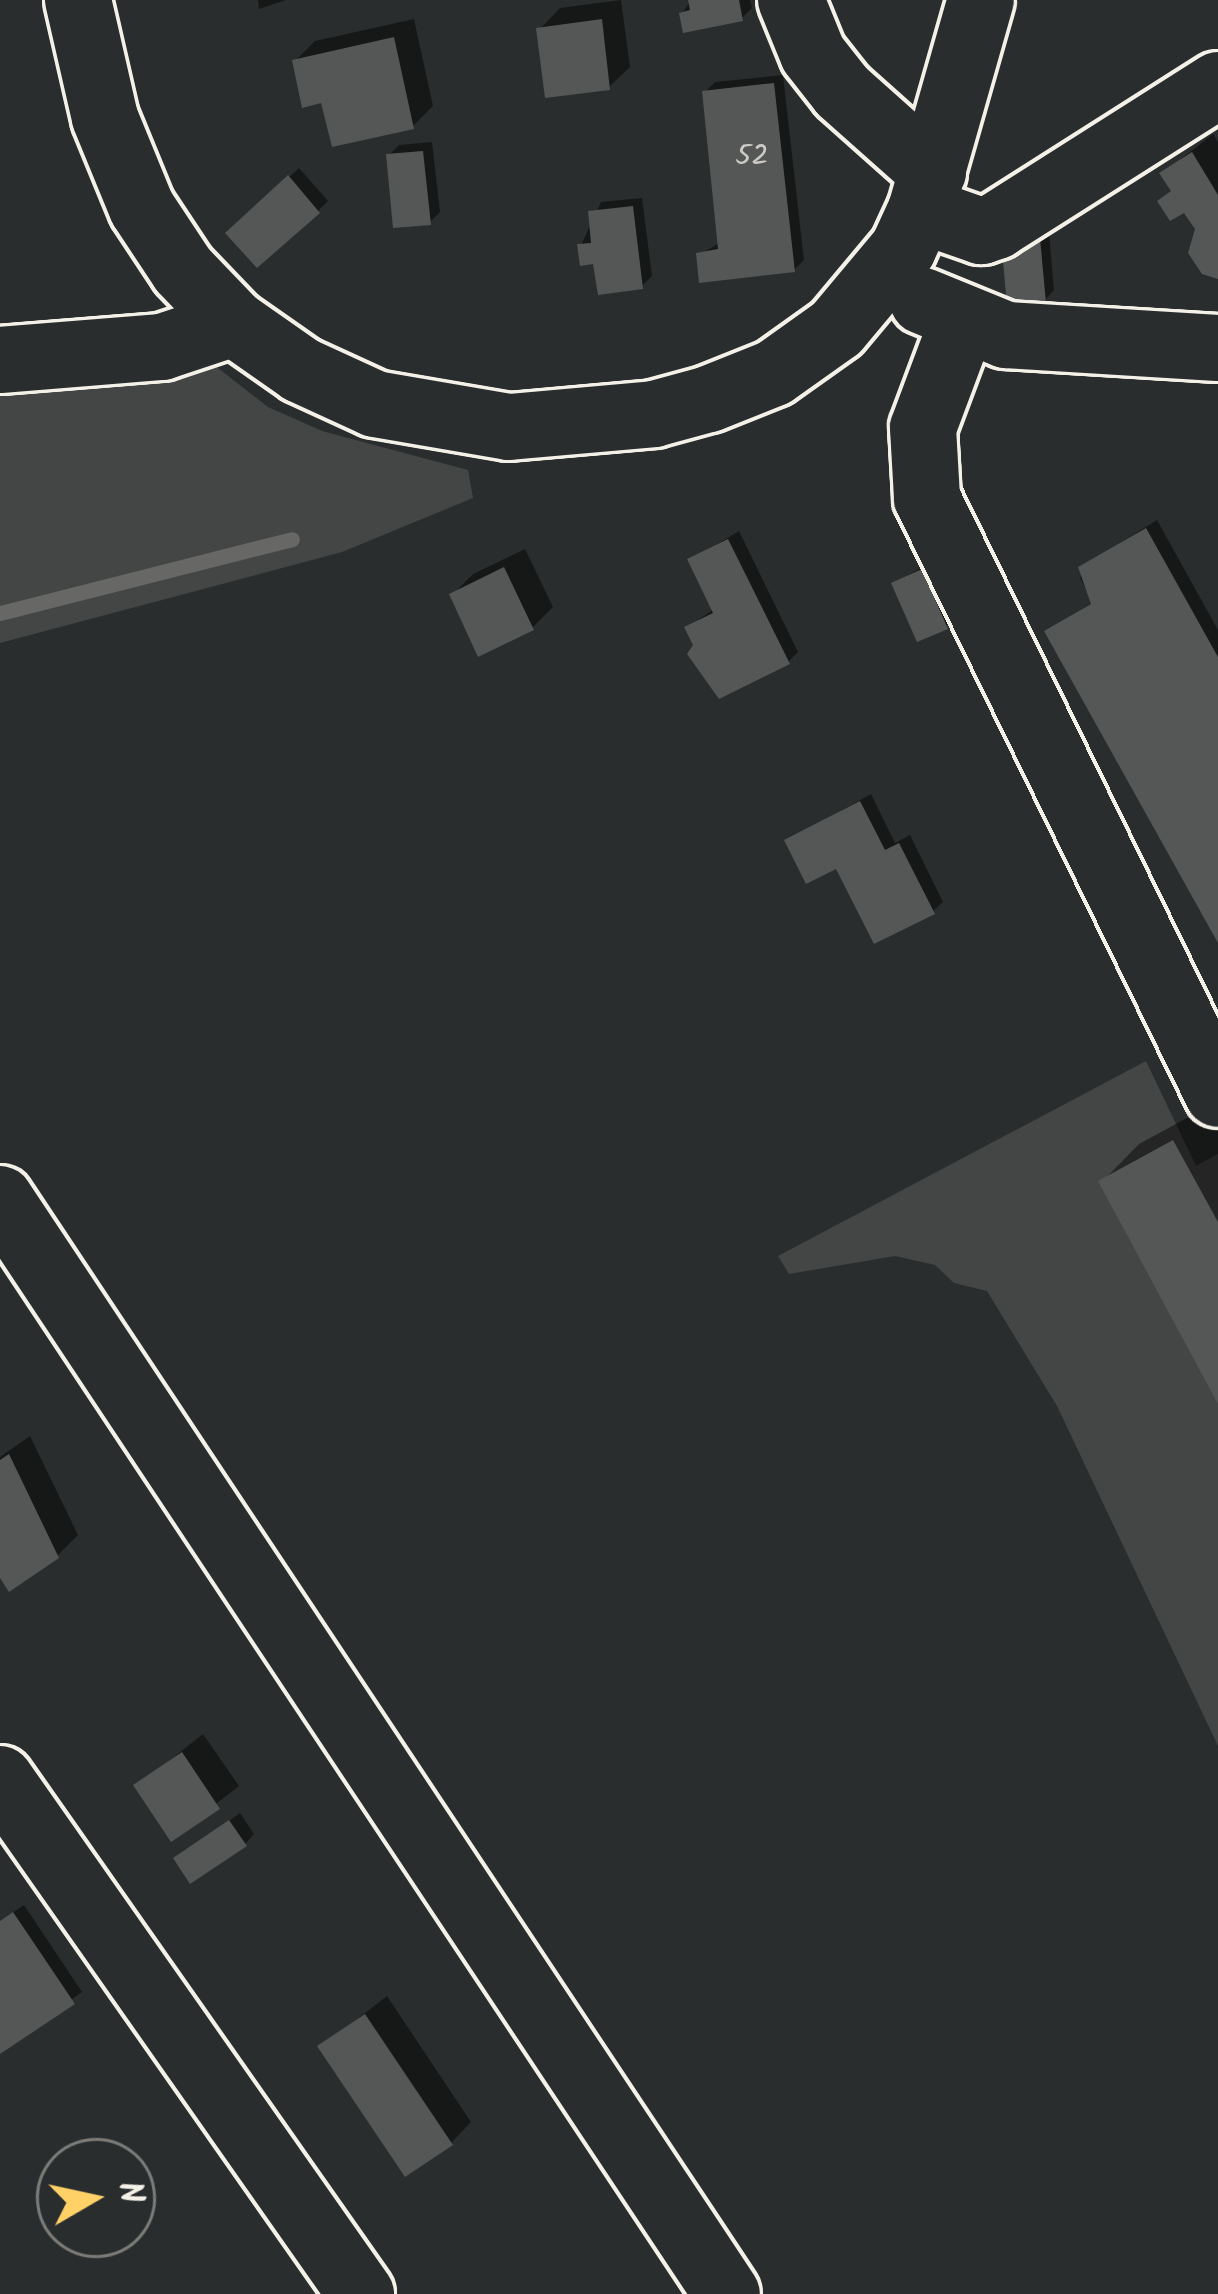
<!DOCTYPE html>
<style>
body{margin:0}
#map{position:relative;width:1218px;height:2294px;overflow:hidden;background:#2a2d2e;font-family:Kalam,sans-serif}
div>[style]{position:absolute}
.green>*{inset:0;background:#444645}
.shadow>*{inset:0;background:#0007}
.stream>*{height:15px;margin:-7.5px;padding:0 7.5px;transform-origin:7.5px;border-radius:7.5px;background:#676866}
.building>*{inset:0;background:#555756}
.roads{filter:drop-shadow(3px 0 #f4f1e8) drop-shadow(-3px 0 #f4f1e8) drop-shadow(0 3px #f4f1e8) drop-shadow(0 -3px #f4f1e8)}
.minor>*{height:66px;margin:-33px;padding:0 33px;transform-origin:33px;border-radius:33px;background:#2a2d2e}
span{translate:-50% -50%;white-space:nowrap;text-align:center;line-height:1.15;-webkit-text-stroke:10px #2a2d2e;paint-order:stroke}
.number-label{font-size:30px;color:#cccac4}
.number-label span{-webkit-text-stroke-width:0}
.north{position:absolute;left:36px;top:2138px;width:120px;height:120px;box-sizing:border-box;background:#2a2d2e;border:3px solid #7b7b78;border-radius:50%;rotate:81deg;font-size:33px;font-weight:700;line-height:48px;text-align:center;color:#f4f1e8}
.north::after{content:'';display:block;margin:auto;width:42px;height:54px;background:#ffd166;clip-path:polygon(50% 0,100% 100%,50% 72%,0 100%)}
</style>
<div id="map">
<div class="green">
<div style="clip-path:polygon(209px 361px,268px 407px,322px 431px,468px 470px,473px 498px,342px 552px,0 643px,0 376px)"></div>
<div style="clip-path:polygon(1146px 1061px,1196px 1166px,1218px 1154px,1218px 1746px,1057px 1406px,987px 1291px,954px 1283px,935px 1265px,895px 1256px,789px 1274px,778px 1256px)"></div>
</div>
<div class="shadow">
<div style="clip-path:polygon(258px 0,286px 0,259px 9px)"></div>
<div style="clip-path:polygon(621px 0,630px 67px,609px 87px,540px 29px,560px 8px)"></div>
<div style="clip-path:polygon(691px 0,750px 0,752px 8px,742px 18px,682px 14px)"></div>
<div style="clip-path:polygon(414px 19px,433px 106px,413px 126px,324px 99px,295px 61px,315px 41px)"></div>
<div style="clip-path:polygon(783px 75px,804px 260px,794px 270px,699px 255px,721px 242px,705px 92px,715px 82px)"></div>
<div style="clip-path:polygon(1213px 134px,1218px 142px,1218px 272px,1185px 209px,1161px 201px,1173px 189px,1163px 173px)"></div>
<div style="clip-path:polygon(432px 142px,440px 212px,430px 222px,389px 155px,399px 145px)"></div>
<div style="clip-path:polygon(299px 168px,328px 201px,318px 211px,229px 233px)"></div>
<div style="clip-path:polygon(642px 198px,652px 276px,642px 286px,581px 245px,601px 202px)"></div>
<div style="clip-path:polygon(1048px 221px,1054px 290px,1045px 300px,1016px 241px)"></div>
<div style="clip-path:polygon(1157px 520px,1218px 630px,1218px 937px,1048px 631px,1093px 602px,1080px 578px,1086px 564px)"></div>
<div style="clip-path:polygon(739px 531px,798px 652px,788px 662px,688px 627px,714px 609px,691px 560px)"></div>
<div style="clip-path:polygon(525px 549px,553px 607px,533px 627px,452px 595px,473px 574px)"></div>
<div style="clip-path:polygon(932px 561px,956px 616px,946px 626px,895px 583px)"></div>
<div style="clip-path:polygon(871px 794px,895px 843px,910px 835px,943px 902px,933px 911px,788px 840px)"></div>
<div style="clip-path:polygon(1211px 1105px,1218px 1117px,1218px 1398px,1102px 1182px,1139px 1144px)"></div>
<div style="clip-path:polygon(30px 1436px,78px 1535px,58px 1555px,0 1567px,0 1457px)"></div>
<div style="clip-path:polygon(203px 1734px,239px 1786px,172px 1838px,137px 1786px)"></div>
<div style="clip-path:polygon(240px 1813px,254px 1834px,245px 1844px,177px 1858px)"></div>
<div style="clip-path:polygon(24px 1905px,82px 1992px,0 2051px,0 1921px)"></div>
<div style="clip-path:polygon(387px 1996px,471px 2122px,451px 2143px,321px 2047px)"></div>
</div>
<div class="stream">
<div style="left:0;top:613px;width:301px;rotate:-14.2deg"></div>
</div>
<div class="building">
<div style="clip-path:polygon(688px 0,739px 0,743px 21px,683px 33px,679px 13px,690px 10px)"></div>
<div style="clip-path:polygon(602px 19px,610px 90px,545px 98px,536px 28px)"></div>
<div style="clip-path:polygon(394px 37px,414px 129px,332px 147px,321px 103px,302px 108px,292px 60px)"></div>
<div style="clip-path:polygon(774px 83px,795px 272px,699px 283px,696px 253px,718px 249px,702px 91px)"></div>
<div style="clip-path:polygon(423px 151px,431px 225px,393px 228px,386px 154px)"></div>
<div style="clip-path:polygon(1192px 152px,1218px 195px,1218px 279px,1202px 274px,1188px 253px,1195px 229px,1184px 213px,1170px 221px,1157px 201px,1171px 191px,1159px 173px)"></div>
<div style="clip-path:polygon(288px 175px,320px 213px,257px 268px,225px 233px)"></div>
<div style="clip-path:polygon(633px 206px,643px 289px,598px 295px,593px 264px,580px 266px,577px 244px,591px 243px,588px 211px)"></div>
<div style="clip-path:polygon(1039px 227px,1046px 303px,1007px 306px,1002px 250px)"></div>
<div style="clip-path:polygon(1146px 528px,1218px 657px,1218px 943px,1044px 631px,1091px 604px,1078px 567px)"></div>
<div style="clip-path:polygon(728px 539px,790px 664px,719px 699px,687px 654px,693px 645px,684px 627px,713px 613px,687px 559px)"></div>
<div style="clip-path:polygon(504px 567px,534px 630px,478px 657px,449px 594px)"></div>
<div style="clip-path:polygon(922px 569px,948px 629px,917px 642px,891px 583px)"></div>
<div style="clip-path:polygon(860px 801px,885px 850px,899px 843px,935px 914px,874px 944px,836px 869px,806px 884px,784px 840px)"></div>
<div style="clip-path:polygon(1173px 1140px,1218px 1222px,1218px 1404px,1098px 1181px)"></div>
<div style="clip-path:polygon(9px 1454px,59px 1558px,9px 1592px,0 1578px,0 1460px)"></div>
<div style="clip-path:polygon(182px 1752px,220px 1809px,171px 1842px,133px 1785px)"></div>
<div style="clip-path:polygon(229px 1820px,247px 1846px,190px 1884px,173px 1858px)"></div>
<div style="clip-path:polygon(13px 1912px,75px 2004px,0 2054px,0 1921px)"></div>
<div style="clip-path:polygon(365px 2014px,453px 2145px,405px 2177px,317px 2046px)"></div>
</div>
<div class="roads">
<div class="minor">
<div style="left:78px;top:0;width:121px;rotate:77.1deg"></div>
<div style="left:105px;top:118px;width:97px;rotate:67.7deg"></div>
<div style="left:142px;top:208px;width:74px;rotate:56.5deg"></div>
<div style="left:183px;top:270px;width:74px;rotate:46.1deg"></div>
<div style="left:234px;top:323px;width:82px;rotate:35deg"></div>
<div style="left:301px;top:370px;width:81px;rotate:24.7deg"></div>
<div style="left:375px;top:404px;width:136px;rotate:9.7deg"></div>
<div style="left:509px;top:427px;width:146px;rotate:-5.1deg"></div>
<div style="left:654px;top:414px;width:57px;rotate:-15.3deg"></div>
<div style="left:709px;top:399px;width:70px;rotate:-21.8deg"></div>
<div style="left:774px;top:373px;width:77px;rotate:-35.5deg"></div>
<div style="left:837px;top:328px;width:103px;rotate:-50.1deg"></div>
<div style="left:903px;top:249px;width:43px;rotate:-65.2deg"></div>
<div style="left:921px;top:210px;width:218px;rotate:-74.1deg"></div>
<div style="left:791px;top:0;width:58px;rotate:67.8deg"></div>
<div style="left:813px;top:54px;width:47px;rotate:51.9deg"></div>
<div style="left:842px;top:91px;width:122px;rotate:41.7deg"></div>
<div style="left:921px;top:210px;width:64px;rotate:19.3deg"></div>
<div style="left:981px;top:231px;width:16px;rotate:-18deg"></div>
<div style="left:996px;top:226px;width:263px;rotate:-32.4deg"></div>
<div style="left:923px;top:301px;width:90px;rotate:22.3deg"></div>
<div style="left:1006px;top:335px;width:212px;rotate:3.5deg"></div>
<div style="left:963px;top:321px;width:114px;rotate:110.5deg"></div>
<div style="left:923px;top:428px;width:70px;rotate:86.7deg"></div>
<div style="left:927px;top:498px;width:663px;rotate:63.98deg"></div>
<div style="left:0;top:360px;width:163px;rotate:-4.6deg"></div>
<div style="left:162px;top:347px;width:76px;rotate:-18.4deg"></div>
<div style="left:0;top:1199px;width:1314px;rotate:56.42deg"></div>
<div style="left:0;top:1779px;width:629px;rotate:54.97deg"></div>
</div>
</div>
<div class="number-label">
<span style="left:752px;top:157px">52</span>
</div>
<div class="north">N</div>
</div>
